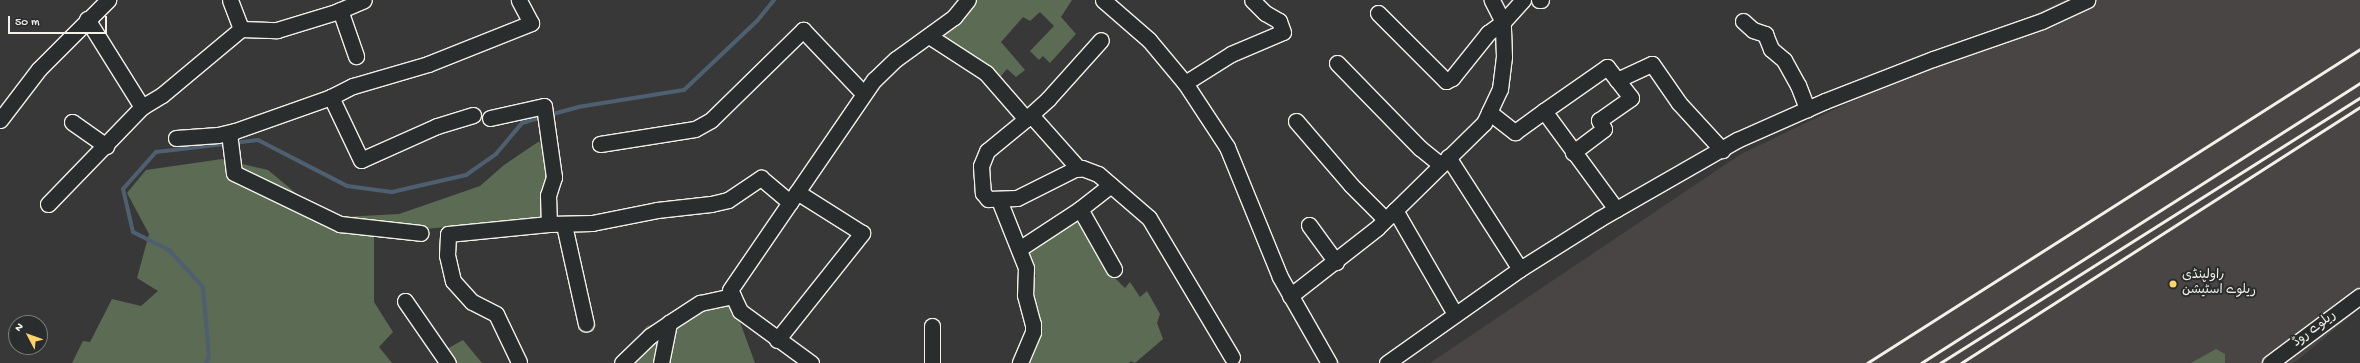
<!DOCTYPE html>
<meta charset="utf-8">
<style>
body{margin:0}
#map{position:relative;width:2360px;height:363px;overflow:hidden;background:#383838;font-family:"Gochi Hand","Playpen Sans Arabic",sans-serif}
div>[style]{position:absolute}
.built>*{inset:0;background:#494544}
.green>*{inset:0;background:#5c6b53}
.stream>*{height:4px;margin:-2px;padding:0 2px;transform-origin:2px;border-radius:2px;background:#4e6070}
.roads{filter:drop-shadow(1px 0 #f4f1e8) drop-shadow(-1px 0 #f4f1e8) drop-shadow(0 1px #f4f1e8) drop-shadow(0 -1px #f4f1e8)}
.minor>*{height:15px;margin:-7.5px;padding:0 7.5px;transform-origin:7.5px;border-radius:7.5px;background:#2a2d2e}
.rail>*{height:3px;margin:-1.5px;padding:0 1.5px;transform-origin:1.5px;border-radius:1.5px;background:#f4f1e8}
.dots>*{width:11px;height:11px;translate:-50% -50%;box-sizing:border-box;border:2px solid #2a2d2e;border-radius:50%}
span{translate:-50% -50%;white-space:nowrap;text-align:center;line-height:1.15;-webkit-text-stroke:4px #2a2d2e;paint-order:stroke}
.poi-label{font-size:13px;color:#f4f1e8}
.left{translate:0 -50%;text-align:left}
.street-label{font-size:13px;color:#f4f1e8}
.north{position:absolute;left:8px;top:315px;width:40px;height:40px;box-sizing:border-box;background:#2a2d2e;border:1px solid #7b7b78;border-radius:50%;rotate:311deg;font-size:11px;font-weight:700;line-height:16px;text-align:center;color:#f4f1e8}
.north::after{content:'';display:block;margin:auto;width:14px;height:18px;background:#ffd166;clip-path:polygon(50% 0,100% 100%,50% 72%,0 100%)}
.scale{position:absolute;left:8px;top:16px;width:99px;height:18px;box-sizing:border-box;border:2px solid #f4f1e8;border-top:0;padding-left:5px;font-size:12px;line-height:14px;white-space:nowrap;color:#f4f1e8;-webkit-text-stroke:3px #2a2d2e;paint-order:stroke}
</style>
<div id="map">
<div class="built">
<div style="clip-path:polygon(2064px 0,2360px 0,2360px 308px,2294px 363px,1430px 363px,1741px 154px)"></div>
</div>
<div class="green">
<div style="clip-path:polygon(975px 0,1072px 0,1061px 17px,1076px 34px,1050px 63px,1043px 56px,1039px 60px,1030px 51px,1054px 26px,1040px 12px,1030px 21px,1023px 17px,1001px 42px,1025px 70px,1016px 77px,1007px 69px,995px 83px,939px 37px)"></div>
<div style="clip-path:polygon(538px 142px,554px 143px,548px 217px,374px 234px,374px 302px,393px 332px,379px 347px,392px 363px,72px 363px,83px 341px,90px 342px,112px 299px,141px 306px,158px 291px,137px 278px,149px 234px,127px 193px,146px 170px,222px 159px,268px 170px,303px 199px,342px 217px,399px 214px,480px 186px,504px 165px)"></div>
<div style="clip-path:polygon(1079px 218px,1114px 277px,1125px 288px,1130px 282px,1140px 297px,1147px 291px,1160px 314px,1157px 323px,1163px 339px,1135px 363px,1131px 361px,1129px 363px,1030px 363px,1037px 347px,1038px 322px,1027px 293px,1036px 276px,1023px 251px)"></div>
<div style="clip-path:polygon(733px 303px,755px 363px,617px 363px,647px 326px)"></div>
<div style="clip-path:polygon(463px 340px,482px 363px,447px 363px,445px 350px)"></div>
<div style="clip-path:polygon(2216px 349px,2225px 354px,2225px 363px,2191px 363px)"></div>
</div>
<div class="stream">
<div style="left:549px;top:115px;width:30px;rotate:-15deg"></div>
<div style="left:578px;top:107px;width:107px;rotate:-9.1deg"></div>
<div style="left:684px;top:90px;width:100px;rotate:-43.4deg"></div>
<div style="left:757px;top:21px;width:27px;rotate:-51deg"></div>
<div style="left:206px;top:363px;width:7px;rotate:-63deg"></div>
<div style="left:209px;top:357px;width:70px;rotate:-94.9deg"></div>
<div style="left:203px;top:287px;width:50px;rotate:-132.6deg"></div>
<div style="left:169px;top:250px;width:40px;rotate:-153.4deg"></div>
<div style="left:133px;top:232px;width:44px;rotate:-103.1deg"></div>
<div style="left:123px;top:189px;width:50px;rotate:-48.3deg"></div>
<div style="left:156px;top:152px;width:103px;rotate:-6.7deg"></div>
<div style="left:258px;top:140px;width:100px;rotate:27.3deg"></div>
<div style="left:347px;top:186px;width:45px;rotate:7.6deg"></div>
<div style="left:392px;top:192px;width:76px;rotate:-12.9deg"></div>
<div style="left:466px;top:175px;width:37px;rotate:-35deg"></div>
<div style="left:496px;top:154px;width:40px;rotate:-50deg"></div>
<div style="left:522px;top:123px;width:22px;rotate:-16deg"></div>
</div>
<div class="roads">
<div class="minor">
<div style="left:230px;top:0;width:31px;rotate:69deg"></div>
<div style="left:241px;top:29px;width:36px;rotate:2deg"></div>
<div style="left:277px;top:30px;width:62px;rotate:-17deg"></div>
<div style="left:336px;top:12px;width:30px;rotate:-23deg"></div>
<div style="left:1103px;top:0;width:61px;rotate:41deg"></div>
<div style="left:1149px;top:40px;width:56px;rotate:50.1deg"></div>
<div style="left:1185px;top:83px;width:77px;rotate:56.7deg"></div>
<div style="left:1227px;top:147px;width:140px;rotate:67.8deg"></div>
<div style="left:1280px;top:277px;width:99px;rotate:60.3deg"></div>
<div style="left:1539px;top:0;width:2px"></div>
<div style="left:340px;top:10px;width:49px;rotate:70.8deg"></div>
<div style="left:1378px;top:13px;width:96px;rotate:45deg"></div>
<div style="left:1446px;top:81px;width:7px;rotate:-27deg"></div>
<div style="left:1452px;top:78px;width:58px;rotate:-51.3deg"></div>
<div style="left:1488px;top:33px;width:19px;rotate:-36deg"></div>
<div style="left:1503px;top:22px;width:30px;rotate:-48deg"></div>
<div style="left:87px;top:19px;width:104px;rotate:58deg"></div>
<div style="left:142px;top:107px;width:23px;rotate:-31deg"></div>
<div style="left:162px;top:95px;width:103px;rotate:-39.9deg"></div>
<div style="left:1743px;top:21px;width:13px;rotate:42deg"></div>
<div style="left:1753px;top:30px;width:13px;rotate:18deg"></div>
<div style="left:1765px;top:34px;width:16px;rotate:68deg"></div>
<div style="left:1771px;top:49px;width:17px;rotate:40deg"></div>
<div style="left:1784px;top:60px;width:29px;rotate:61deg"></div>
<div style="left:1798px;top:85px;width:26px;rotate:69deg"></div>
<div style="left:929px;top:36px;width:68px;rotate:33deg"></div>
<div style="left:986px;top:73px;width:61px;rotate:49deg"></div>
<div style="left:1026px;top:119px;width:50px;rotate:140.6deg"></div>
<div style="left:987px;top:151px;width:16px;rotate:112deg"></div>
<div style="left:981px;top:166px;width:27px;rotate:86deg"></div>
<div style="left:983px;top:193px;width:8px;rotate:50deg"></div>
<div style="left:988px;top:199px;width:29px;rotate:-2deg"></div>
<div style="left:1017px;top:198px;width:65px;rotate:-26.6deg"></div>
<div style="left:1075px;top:169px;width:7px;rotate:-8deg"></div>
<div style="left:1082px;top:168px;width:17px;rotate:21deg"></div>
<div style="left:1098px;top:174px;width:67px;rotate:40.8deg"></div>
<div style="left:1149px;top:218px;width:162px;rotate:59.2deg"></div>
<div style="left:1337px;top:63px;width:119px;rotate:45.7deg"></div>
<div style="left:1420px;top:148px;width:27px;rotate:39deg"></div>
<div style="left:1617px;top:80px;width:38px;rotate:-25deg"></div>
<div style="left:1652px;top:64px;width:47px;rotate:55.3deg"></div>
<div style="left:1679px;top:103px;width:64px;rotate:47.5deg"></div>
<div style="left:1185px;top:83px;width:54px;rotate:-32.2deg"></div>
<div style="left:1231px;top:54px;width:56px;rotate:-22.9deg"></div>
<div style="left:1283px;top:32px;width:12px;rotate:-110deg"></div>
<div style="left:1279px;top:21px;width:16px;rotate:-150deg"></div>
<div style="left:1265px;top:13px;width:18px;rotate:-135deg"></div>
<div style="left:1544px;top:111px;width:77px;rotate:-34.9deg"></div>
<div style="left:1607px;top:67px;width:39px;rotate:52deg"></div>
<div style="left:1631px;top:98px;width:39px;rotate:145deg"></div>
<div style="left:1599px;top:120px;width:10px;rotate:61deg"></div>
<div style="left:1604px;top:129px;width:39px;rotate:143deg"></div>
<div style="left:1489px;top:112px;width:33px;rotate:38deg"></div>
<div style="left:1515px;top:132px;width:36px;rotate:-36deg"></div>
<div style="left:1544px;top:111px;width:122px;rotate:53.7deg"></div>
<div style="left:473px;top:115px;width:38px;rotate:163deg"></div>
<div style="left:437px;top:126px;width:83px;rotate:155.9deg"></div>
<div style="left:361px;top:160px;width:70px;rotate:-115.5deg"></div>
<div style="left:331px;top:97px;width:25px;rotate:-27deg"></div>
<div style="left:353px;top:86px;width:78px;rotate:-16.3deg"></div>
<div style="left:428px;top:64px;width:111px;rotate:-21.7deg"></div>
<div style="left:531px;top:23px;width:26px;rotate:-118deg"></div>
<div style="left:1031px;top:115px;width:72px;rotate:48.4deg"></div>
<div style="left:490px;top:118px;width:55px;rotate:-12.5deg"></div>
<div style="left:544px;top:106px;width:72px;rotate:82deg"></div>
<div style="left:554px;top:177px;width:19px;rotate:108deg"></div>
<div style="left:548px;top:195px;width:29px;rotate:88deg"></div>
<div style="left:1026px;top:119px;width:30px;rotate:-42deg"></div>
<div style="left:1048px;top:99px;width:79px;rotate:-48.1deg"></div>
<div style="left:0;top:120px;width:64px;rotate:-52.6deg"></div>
<div style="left:39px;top:69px;width:98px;rotate:-45deg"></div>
<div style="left:1296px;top:121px;width:84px;rotate:49.3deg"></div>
<div style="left:1351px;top:185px;width:48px;rotate:45deg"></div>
<div style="left:72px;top:122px;width:42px;rotate:35.2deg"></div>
<div style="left:229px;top:133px;width:40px;rotate:82.9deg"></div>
<div style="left:234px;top:173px;width:118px;rotate:25.7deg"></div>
<div style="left:340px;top:224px;width:81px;rotate:6.3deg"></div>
<div style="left:176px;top:138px;width:42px;rotate:-4.1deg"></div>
<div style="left:218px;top:135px;width:17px;rotate:-13deg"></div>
<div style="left:235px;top:131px;width:102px;rotate:-19.5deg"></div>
<div style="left:600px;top:144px;width:96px;rotate:-9deg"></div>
<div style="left:695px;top:129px;width:18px;rotate:-29deg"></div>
<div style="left:711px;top:120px;width:129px;rotate:-44.4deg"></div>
<div style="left:803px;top:30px;width:88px;rotate:46.4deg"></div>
<div style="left:1448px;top:157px;width:133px;rotate:57.3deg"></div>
<div style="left:999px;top:200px;width:73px;rotate:68.3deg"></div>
<div style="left:1026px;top:268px;width:27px;rotate:92deg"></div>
<div style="left:1025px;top:295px;width:30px;rotate:75deg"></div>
<div style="left:1033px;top:324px;width:8px;rotate:90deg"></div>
<div style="left:1033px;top:332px;width:34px;rotate:113deg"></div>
<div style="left:48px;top:204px;width:135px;rotate:-45.9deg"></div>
<div style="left:1080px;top:209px;width:69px;rotate:60.5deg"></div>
<div style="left:1395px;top:210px;width:120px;rotate:60deg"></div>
<div style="left:564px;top:225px;width:101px;rotate:77.5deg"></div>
<div style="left:1309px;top:225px;width:46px;rotate:53.9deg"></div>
<div style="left:1019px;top:249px;width:73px;rotate:-33.3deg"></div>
<div style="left:1080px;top:209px;width:39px;rotate:-38deg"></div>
<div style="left:1290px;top:296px;width:110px;rotate:-38deg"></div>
<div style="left:1377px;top:228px;width:150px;rotate:-44.5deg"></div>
<div style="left:1484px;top:123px;width:38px;rotate:-65deg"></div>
<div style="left:1500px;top:89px;width:32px;rotate:-83deg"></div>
<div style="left:1504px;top:57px;width:35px;rotate:-92deg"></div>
<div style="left:1503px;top:22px;width:25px;rotate:-117deg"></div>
<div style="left:405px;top:301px;width:75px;rotate:55.3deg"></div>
<div style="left:777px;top:340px;width:137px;rotate:-51.5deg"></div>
<div style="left:862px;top:233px;width:77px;rotate:-147.8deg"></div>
<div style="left:519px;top:362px;width:53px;rotate:-115.6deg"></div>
<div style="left:496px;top:314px;width:27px;rotate:-153deg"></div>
<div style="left:472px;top:302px;width:28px;rotate:-132deg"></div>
<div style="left:453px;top:281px;width:27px;rotate:-103deg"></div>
<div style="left:447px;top:255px;width:21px;rotate:-87deg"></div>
<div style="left:448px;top:234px;width:101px;rotate:-5.7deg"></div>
<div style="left:549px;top:224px;width:43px;rotate:-1.3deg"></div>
<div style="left:592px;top:223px;width:66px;rotate:-11.3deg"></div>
<div style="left:657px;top:210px;width:54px;rotate:-6.3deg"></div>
<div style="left:711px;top:204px;width:17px;rotate:-13deg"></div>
<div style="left:728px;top:200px;width:40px;rotate:-34deg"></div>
<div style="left:761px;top:178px;width:38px;rotate:40deg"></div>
<div style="left:622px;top:363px;width:39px;rotate:-44deg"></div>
<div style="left:650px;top:336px;width:23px;rotate:-34deg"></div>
<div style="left:661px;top:363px;width:41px;rotate:-78.7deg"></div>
<div style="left:669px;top:323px;width:37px;rotate:-33deg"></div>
<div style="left:700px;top:303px;width:34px;rotate:-12deg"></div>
<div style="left:811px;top:363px;width:88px;rotate:-143.8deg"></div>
<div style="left:740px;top:311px;width:23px;rotate:-115deg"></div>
<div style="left:730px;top:290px;width:255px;rotate:-55.6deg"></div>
<div style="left:874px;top:80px;width:30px;rotate:-44deg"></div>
<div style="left:896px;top:59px;width:72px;rotate:-35.9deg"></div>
<div style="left:954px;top:17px;width:22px;rotate:-51deg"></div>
<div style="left:932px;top:363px;width:37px;rotate:-90deg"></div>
<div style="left:1387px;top:363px;width:163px;rotate:-35.3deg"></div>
<div style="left:1520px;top:269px;width:93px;rotate:-32.3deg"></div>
<div style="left:1599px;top:219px;width:159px;rotate:-29.8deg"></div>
<div style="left:1737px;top:140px;width:96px;rotate:-23.9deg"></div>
<div style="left:1825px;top:101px;width:116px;rotate:-21.3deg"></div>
<div style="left:1933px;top:59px;width:115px;rotate:-19.2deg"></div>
<div style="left:2042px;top:21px;width:50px;rotate:-25deg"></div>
<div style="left:2270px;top:363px;width:112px;rotate:-36.7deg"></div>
</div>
</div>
<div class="rail">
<div style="left:1867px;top:363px;width:585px;rotate:-32.49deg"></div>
<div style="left:1921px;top:363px;width:521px;rotate:-32.53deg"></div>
<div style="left:1940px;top:363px;width:497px;rotate:-32.3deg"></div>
<div style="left:1961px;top:363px;width:474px;rotate:-32.7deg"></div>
</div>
<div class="dots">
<div style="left:2173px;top:284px;background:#ffd166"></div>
</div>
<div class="poi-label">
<span class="left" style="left:2182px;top:284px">راولپنڈی<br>ریلوے اسٹیشن</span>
</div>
<div class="street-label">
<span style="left:2315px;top:330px;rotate:-37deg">ریلوے روڈ</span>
</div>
<div class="north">N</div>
<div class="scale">50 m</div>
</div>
